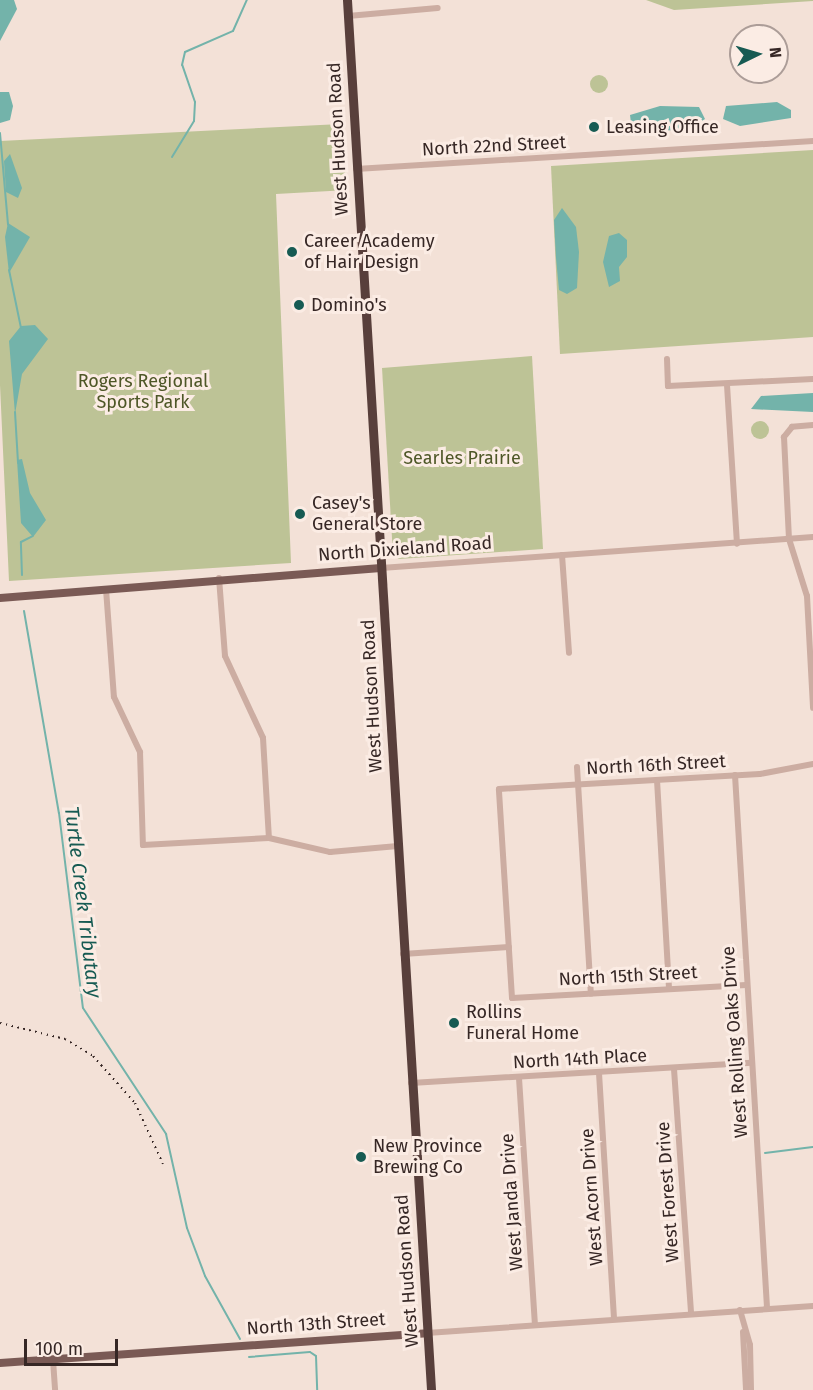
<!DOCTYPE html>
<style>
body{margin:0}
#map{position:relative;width:813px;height:1390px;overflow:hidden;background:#f3e1d7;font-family:"Fira Sans",sans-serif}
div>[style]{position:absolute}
.green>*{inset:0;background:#bdc396}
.round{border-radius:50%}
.water>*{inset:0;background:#73b3aa}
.stream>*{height:2px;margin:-1px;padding:0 1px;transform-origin:1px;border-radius:1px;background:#73b3aa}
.minor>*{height:6px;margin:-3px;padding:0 3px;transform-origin:3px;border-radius:3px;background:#ccada2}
.major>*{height:8px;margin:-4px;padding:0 4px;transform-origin:4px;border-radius:4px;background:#7a5a55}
.highway>*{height:9px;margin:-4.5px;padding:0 4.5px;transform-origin:4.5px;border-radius:4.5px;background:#583f3b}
.rail>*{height:2px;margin-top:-1px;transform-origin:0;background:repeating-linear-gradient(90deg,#362725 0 1.5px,transparent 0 6px)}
.dots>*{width:16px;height:16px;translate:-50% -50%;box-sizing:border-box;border:3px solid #fbece4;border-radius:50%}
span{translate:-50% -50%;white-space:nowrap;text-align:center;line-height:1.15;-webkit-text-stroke:6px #fbece4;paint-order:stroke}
.poi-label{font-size:18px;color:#362725}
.left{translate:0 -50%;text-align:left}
.street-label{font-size:18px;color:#362725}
.park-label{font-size:18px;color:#4e5727}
.water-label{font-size:20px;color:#175b53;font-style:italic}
.north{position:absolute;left:729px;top:24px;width:60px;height:60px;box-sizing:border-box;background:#fbece4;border:2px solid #ac9d98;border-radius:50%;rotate:85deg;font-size:16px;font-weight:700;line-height:24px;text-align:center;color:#362725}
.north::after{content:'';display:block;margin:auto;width:21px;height:27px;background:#175b53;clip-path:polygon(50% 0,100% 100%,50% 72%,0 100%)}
.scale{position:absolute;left:24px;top:1339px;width:94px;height:27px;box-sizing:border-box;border:3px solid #362725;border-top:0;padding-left:8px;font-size:18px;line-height:21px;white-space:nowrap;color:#362725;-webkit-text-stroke:4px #fbece4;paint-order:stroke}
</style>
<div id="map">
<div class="green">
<div style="clip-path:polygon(646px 0,813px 0,813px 1px,674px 10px)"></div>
<div class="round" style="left:590px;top:75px;width:18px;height:18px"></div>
<div style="clip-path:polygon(341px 124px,348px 190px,276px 194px,291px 563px,9px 581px,0 385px,0 141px)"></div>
<div style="clip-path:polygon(813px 150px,813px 337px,560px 354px,551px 166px)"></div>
<div style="clip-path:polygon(532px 356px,543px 549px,399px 559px,393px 555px,382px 368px)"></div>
<div class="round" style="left:751px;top:421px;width:18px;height:18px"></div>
</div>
<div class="water">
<div style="clip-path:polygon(0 0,14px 0,17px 9px,0 41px)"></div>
<div style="clip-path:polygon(0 92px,9px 92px,13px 106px,10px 120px,0 123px)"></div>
<div style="clip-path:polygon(777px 102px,791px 110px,791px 118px,740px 126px,723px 119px,726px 106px)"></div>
<div style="clip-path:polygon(660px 106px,699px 107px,705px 119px,688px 130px,632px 131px,630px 115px)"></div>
<div style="clip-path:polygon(10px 154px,22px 188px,18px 198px,6px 192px,4px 161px)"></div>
<div style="clip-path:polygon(562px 208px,576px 227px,579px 252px,577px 288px,567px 294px,559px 290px,556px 258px,554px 220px)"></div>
<div style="clip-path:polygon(8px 223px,30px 237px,9px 273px,5px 237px)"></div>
<div style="clip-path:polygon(619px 233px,627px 240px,627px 257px,619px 267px,620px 281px,609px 287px,603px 262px,609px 236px)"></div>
<div style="clip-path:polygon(35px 325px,48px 339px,22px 374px,15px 414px,9px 341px,21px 326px)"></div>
<div style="clip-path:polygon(813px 393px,813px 412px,751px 409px,761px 396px)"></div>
<div style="clip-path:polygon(22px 459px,30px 493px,46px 520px,33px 537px,21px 523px,17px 460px)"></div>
</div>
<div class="stream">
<div style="left:0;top:133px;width:92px;rotate:85deg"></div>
<div style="left:172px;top:157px;width:42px;rotate:-58.6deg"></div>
<div style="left:194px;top:121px;width:19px;rotate:-87deg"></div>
<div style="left:195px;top:102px;width:39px;rotate:-109deg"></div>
<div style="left:182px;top:65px;width:13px;rotate:-77deg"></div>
<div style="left:185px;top:52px;width:52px;rotate:-23.6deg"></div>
<div style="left:233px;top:31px;width:34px;rotate:-66deg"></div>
<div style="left:9px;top:270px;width:59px;rotate:78.3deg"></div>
<div style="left:15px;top:412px;width:51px;rotate:86.6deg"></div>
<div style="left:22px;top:575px;width:33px;rotate:-92deg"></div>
<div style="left:21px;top:542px;width:13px;rotate:-27deg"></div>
<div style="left:24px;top:611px;width:205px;rotate:80.2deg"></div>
<div style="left:59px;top:813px;width:196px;rotate:83deg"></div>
<div style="left:83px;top:1008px;width:151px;rotate:56.6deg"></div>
<div style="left:166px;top:1134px;width:96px;rotate:77.4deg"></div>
<div style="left:187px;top:1228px;width:51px;rotate:69.4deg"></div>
<div style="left:205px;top:1276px;width:72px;rotate:60.9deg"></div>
<div style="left:765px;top:1153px;width:48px;rotate:-7.1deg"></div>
<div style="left:249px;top:1357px;width:61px;rotate:-4.7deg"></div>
<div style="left:310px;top:1352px;width:7px;rotate:34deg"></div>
<div style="left:316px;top:1356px;width:34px;rotate:88deg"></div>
</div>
<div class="minor">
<div style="left:348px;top:16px;width:90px;rotate:-5.1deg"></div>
<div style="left:356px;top:169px;width:458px;rotate:-3.5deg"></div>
<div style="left:667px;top:359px;width:27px;rotate:88deg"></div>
<div style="left:668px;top:386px;width:145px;rotate:-2.8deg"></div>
<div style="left:727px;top:385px;width:159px;rotate:86.4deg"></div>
<div style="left:813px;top:425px;width:21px;rotate:175deg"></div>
<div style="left:792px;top:427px;width:13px;rotate:129deg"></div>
<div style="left:784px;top:437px;width:102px;rotate:87.2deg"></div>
<div style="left:789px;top:539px;width:60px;rotate:72.5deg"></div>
<div style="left:807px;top:596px;width:112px;rotate:86.9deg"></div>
<div style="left:562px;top:555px;width:98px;rotate:85.9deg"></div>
<div style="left:381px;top:568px;width:433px;rotate:-4.1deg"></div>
<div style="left:219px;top:578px;width:78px;rotate:85.6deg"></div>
<div style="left:225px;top:656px;width:90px;rotate:65.1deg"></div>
<div style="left:263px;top:738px;width:100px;rotate:86.6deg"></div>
<div style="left:106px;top:589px;width:108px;rotate:85.8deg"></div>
<div style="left:114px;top:697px;width:61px;rotate:64.7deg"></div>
<div style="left:140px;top:752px;width:93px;rotate:88.2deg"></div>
<div style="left:143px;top:845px;width:126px;rotate:-3.2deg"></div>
<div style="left:269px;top:838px;width:63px;rotate:12.9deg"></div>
<div style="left:330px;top:852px;width:68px;rotate:-5deg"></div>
<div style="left:577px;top:767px;width:227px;rotate:86.5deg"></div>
<div style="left:735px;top:775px;width:533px;rotate:86.56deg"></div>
<div style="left:657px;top:780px;width:209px;rotate:86.7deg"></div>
<div style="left:403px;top:954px;width:106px;rotate:-3.8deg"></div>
<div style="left:746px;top:985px;width:234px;rotate:176.8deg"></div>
<div style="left:512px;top:998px;width:209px;rotate:-93.6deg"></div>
<div style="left:499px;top:789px;width:261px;rotate:-3.3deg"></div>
<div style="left:760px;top:774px;width:54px;rotate:-10.7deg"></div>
<div style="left:674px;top:1069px;width:245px;rotate:86deg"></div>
<div style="left:599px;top:1073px;width:245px;rotate:86.5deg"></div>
<div style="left:519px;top:1078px;width:247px;rotate:86.3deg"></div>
<div style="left:411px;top:1083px;width:341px;rotate:-3.4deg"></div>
<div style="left:740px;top:1310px;width:36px;rotate:74deg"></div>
<div style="left:750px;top:1345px;width:45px;rotate:88.7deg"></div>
<div style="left:743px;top:1332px;width:58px;rotate:87deg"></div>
<div style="left:427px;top:1333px;width:387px;rotate:-4deg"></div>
<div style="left:53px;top:1360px;width:30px;rotate:86deg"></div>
</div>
<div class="major">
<div style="left:0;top:598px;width:382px;rotate:-4.5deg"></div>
<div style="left:0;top:1363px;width:428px;rotate:-4deg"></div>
</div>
<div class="highway">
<div style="left:347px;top:0;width:1393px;rotate:86.54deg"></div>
</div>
<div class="rail">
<div style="left:0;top:1023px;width:67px;rotate:13.8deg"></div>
<div style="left:65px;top:1039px;width:33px;rotate:31deg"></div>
<div style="left:93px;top:1056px;width:63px;rotate:48.2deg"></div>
<div style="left:135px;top:1103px;width:67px;rotate:65.3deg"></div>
</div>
<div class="dots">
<div style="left:594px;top:127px;background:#175b53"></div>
<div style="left:292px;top:252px;background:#175b53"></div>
<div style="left:299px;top:305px;background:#175b53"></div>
<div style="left:300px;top:514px;background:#175b53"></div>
<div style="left:454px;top:1023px;background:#175b53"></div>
<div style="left:361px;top:1157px;background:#175b53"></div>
</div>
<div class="poi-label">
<span class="left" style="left:606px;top:127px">Leasing Office</span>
<span class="left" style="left:304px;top:252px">Career Academy<br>of Hair Design</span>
<span class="left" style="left:311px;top:305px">Domino's</span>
<span class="left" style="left:312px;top:514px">Casey's<br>General Store</span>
<span class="left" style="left:466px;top:1023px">Rollins<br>Funeral Home</span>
<span class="left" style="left:373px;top:1157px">New Province<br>Brewing Co</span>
</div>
<div class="street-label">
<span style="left:338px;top:139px;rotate:-93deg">West Hudson Road</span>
<span style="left:494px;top:146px;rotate:-3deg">North 22nd Street</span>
<span style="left:405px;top:549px;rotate:-4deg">North Dixieland Road</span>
<span style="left:372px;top:696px;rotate:-93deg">West Hudson Road</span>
<span style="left:656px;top:765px;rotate:-3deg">North 16th Street</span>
<span style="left:628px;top:976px;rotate:-3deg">North 15th Street</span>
<span style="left:735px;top:1042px;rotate:-94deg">West Rolling Oaks Drive</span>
<span style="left:580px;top:1059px;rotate:-3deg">North 14th Place</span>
<span style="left:668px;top:1192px;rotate:-94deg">West Forest Drive</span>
<span style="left:592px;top:1197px;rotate:-94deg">West Acorn Drive</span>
<span style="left:512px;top:1202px;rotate:-94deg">West Janda Drive</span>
<span style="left:407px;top:1271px;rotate:-94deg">West Hudson Road</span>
<span style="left:316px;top:1324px;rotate:-4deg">North 13th Street</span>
</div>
<div class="park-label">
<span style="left:143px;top:392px">Rogers Regional<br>Sports Park</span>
<span style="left:462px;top:458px">Searles Prairie</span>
</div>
<div class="water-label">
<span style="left:83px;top:902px;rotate:83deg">Turtle Creek Tributary</span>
</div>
<div class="north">N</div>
<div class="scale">100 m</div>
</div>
